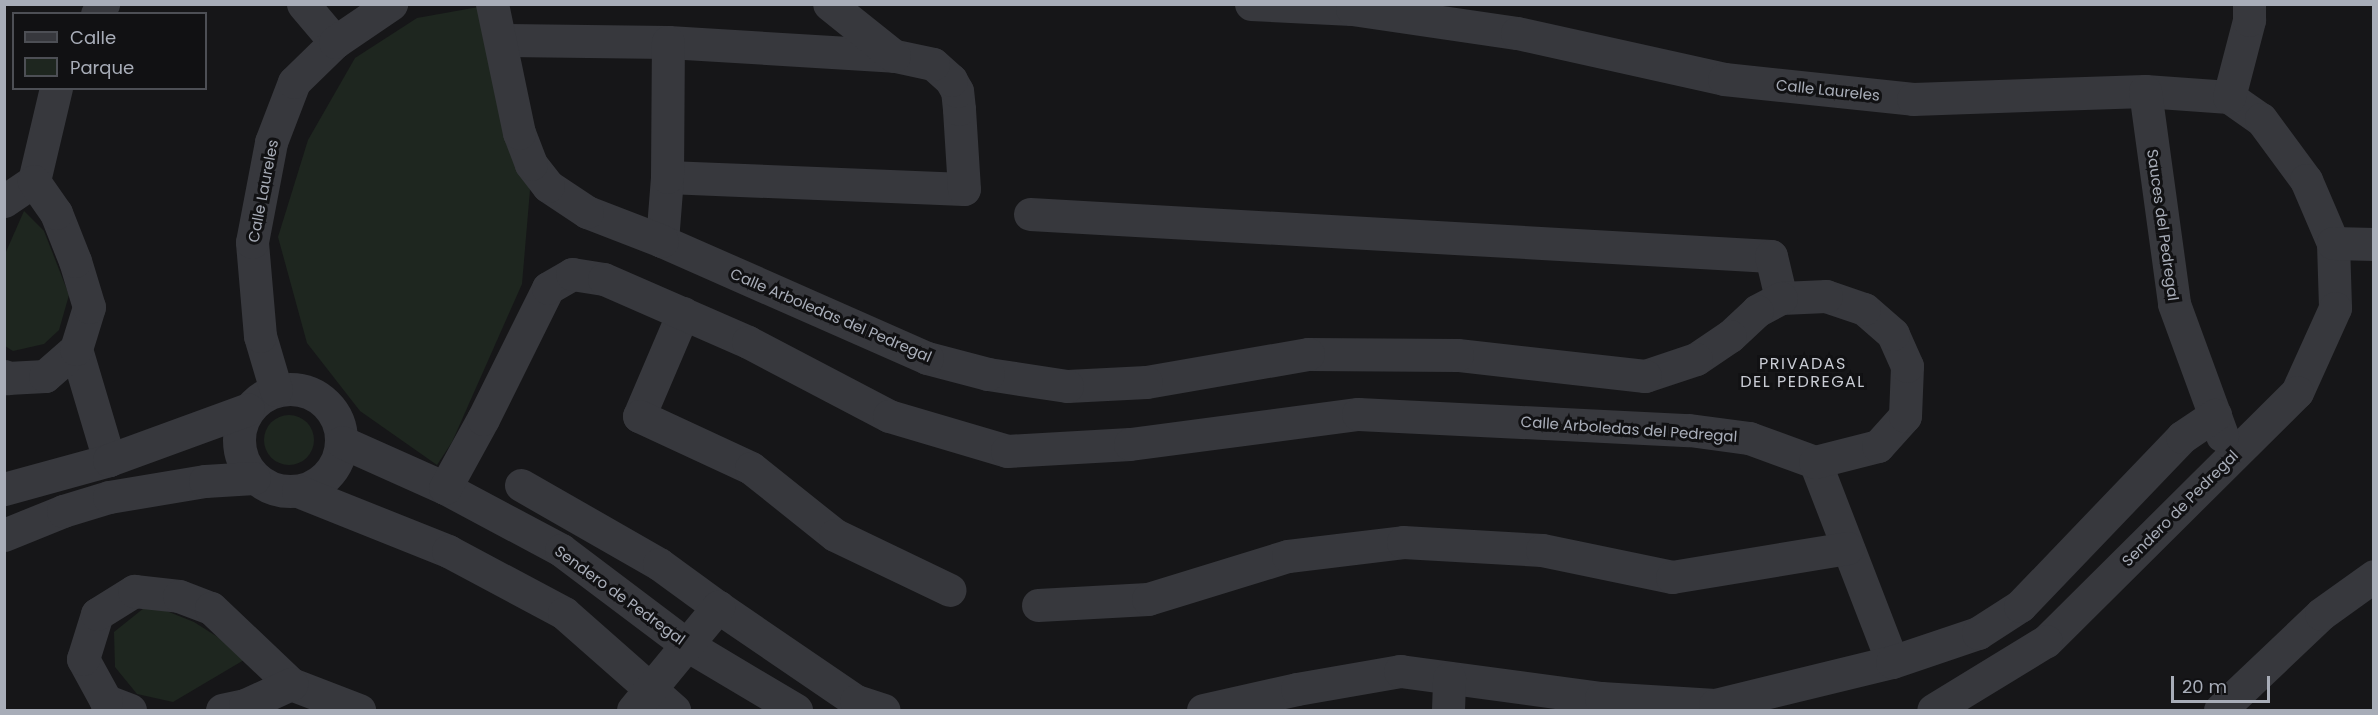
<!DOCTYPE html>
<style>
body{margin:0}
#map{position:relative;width:2378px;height:715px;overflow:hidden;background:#161618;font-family:Poppins,sans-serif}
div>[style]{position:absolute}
.green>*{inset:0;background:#1e261f}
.round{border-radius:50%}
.minor>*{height:33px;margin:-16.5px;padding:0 16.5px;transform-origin:16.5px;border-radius:16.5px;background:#37383d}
.minor>.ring{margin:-16.5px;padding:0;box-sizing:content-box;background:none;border:33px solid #37383d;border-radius:50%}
span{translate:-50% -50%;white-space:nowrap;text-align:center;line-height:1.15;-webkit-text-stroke:6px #111113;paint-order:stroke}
.street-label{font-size:15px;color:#a8adb8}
.neighbourhood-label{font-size:16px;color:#c9ccd4;letter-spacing:1.5px}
.frame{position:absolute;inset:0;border:6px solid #a8adb8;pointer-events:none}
.legend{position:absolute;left:12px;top:12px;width:195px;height:78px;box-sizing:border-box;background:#111113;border:2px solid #4d4f55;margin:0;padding:8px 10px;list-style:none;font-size:18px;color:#a8adb8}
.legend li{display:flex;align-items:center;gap:12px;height:30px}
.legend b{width:30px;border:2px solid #4d4f55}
.scale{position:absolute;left:2171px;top:676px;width:99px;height:27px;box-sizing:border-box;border:3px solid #a8adb8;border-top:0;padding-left:8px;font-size:18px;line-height:21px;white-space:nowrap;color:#a8adb8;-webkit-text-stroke:4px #111113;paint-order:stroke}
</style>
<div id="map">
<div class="green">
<div style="clip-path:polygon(484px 6px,530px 190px,522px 284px,452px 442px,437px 465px,360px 411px,307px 343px,278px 237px,308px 140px,355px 58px,417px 18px)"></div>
<div style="clip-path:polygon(24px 211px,44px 231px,69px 295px,59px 330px,44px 344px,13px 351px,5px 346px,5px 254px)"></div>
<div class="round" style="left:264px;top:415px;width:50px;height:50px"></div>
<div style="clip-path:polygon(149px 604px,194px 622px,249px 657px,173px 702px,137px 694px,115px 667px,114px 632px)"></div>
</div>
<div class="minor">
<div style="left:303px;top:4px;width:50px;rotate:49.9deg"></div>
<div style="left:1251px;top:4px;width:101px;rotate:2.8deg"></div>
<div style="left:1352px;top:9px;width:167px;rotate:8.3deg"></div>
<div style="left:1517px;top:33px;width:212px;rotate:12.5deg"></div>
<div style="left:1724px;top:79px;width:190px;rotate:6deg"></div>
<div style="left:1913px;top:99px;width:232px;rotate:-2deg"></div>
<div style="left:2145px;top:91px;width:84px;rotate:4.1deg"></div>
<div style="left:2229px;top:97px;width:39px;rotate:35deg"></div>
<div style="left:2261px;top:119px;width:76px;rotate:53.6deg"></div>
<div style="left:2306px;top:180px;width:69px;rotate:66.8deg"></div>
<div style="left:2333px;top:243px;width:65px;rotate:88.2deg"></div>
<div style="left:2335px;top:308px;width:92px;rotate:114.3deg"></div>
<div style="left:2297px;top:392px;width:354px;rotate:135.2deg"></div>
<div style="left:2046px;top:641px;width:132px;rotate:148.6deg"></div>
<div style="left:97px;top:14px;width:12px;rotate:-59deg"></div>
<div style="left:501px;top:40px;width:167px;rotate:0.7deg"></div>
<div style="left:668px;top:42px;width:226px;rotate:3.5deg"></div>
<div style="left:2145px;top:91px;width:215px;rotate:82.2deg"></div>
<div style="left:2174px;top:304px;width:140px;rotate:69.9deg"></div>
<div style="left:2229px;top:97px;width:80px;rotate:-75.4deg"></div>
<div style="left:2249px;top:20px;width:16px;rotate:-90deg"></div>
<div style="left:667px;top:177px;width:297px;rotate:2.3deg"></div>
<div style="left:964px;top:189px;width:80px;rotate:-93.6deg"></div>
<div style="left:959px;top:109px;width:18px;rotate:-96deg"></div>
<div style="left:957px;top:91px;width:13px;rotate:-119deg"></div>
<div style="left:951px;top:80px;width:24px;rotate:-138deg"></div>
<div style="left:933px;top:64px;width:40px;rotate:-168deg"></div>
<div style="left:894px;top:56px;width:83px;rotate:-141.3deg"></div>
<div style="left:4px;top:201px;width:36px;rotate:-34deg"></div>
<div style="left:34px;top:181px;width:96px;rotate:-76.7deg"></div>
<div style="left:1030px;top:214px;width:742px;rotate:3.24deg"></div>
<div style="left:1771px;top:256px;width:43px;rotate:76.6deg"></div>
<div style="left:662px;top:241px;width:64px;rotate:-85.5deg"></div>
<div style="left:667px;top:177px;width:135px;rotate:-89.6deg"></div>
<div style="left:2333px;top:243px;width:41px;rotate:1.4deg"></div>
<div style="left:683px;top:313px;width:112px;rotate:113.1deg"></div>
<div style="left:639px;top:416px;width:123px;rotate:24.9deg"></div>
<div style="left:751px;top:468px;width:107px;rotate:38.6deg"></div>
<div style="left:835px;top:535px;width:127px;rotate:25.6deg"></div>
<div style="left:76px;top:349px;width:116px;rotate:73.4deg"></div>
<div style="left:4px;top:376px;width:4px;rotate:34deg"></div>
<div style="left:7px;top:378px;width:38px;rotate:-3deg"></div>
<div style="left:45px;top:376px;width:41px;rotate:-41.1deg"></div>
<div style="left:76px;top:349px;width:44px;rotate:-72.8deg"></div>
<div style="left:89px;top:307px;width:48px;rotate:-106.9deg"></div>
<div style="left:75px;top:261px;width:52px;rotate:-111.6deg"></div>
<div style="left:56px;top:213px;width:39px;rotate:-125deg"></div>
<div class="ring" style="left:239px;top:389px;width:69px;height:69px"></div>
<div style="left:276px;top:390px;width:56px;rotate:-106.5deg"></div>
<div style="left:260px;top:336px;width:94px;rotate:-94.9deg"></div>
<div style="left:252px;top:242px;width:102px;rotate:-79.2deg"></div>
<div style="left:271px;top:142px;width:64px;rotate:-69deg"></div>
<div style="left:294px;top:82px;width:57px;rotate:-44.3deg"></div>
<div style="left:335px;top:42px;width:68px;rotate:-34.2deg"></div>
<div style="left:342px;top:442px;width:113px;rotate:24.1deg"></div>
<div style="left:445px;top:488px;width:132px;rotate:28.1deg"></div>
<div style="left:561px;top:550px;width:158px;rotate:37deg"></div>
<div style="left:687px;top:645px;width:127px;rotate:30.8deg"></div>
<div style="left:1815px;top:462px;width:214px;rotate:68.9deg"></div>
<div style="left:521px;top:485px;width:159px;rotate:29.8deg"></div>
<div style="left:659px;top:564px;width:73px;rotate:36.1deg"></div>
<div style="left:718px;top:607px;width:167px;rotate:34.3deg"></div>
<div style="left:856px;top:701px;width:29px;rotate:18deg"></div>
<div style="left:445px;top:488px;width:79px;rotate:-61.2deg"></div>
<div style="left:483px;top:419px;width:146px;rotate:-63.6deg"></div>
<div style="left:548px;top:288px;width:28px;rotate:-30deg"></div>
<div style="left:572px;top:274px;width:32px;rotate:9deg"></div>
<div style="left:604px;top:279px;width:157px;rotate:23.6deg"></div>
<div style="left:748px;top:342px;width:159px;rotate:27.7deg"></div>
<div style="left:889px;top:416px;width:123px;rotate:16.5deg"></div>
<div style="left:1007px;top:451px;width:123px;rotate:-3.3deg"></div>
<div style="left:1130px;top:444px;width:230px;rotate:-7.5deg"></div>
<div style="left:1358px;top:414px;width:331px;rotate:2.8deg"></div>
<div style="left:1689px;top:430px;width:61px;rotate:7.6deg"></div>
<div style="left:1749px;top:438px;width:70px;rotate:20deg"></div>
<div style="left:1815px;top:462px;width:65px;rotate:-14.3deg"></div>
<div style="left:1878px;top:446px;width:40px;rotate:-48deg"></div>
<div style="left:1905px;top:416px;width:50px;rotate:-87.7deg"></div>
<div style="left:1907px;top:366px;width:35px;rotate:-114deg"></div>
<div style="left:1893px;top:334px;width:38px;rotate:-139deg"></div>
<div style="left:1864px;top:309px;width:40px;rotate:-161.1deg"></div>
<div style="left:1826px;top:296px;width:45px;rotate:177.5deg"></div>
<div style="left:1781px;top:298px;width:27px;rotate:152deg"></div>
<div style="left:1757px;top:311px;width:37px;rotate:137deg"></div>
<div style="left:1730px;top:336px;width:41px;rotate:145.9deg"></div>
<div style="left:1696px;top:359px;width:54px;rotate:161.6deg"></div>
<div style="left:1645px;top:376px;width:189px;rotate:-173.6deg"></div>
<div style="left:1457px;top:355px;width:149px;rotate:-179.6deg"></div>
<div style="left:1308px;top:354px;width:164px;rotate:170.2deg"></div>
<div style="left:1146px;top:382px;width:79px;rotate:177.1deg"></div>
<div style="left:1067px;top:386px;width:80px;rotate:-171.4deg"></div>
<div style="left:988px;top:374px;width:63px;rotate:-165.3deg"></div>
<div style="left:927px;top:358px;width:290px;rotate:-156.2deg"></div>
<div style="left:662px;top:241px;width:80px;rotate:-158.9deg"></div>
<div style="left:587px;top:212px;width:47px;rotate:-146.3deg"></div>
<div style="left:548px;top:186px;width:28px;rotate:-128deg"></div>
<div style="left:531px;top:164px;width:33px;rotate:-111deg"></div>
<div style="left:519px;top:133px;width:132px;rotate:-101.8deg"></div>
<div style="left:4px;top:489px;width:109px;rotate:-15.4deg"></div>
<div style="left:109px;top:460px;width:148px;rotate:-20.1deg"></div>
<div style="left:298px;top:491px;width:162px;rotate:21.8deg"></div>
<div style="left:448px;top:551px;width:132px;rotate:28.1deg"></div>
<div style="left:564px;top:613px;width:147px;rotate:41.4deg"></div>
<div style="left:4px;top:535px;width:64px;rotate:-22.1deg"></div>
<div style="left:63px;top:511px;width:48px;rotate:-16.9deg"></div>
<div style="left:109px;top:497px;width:97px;rotate:-9.5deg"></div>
<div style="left:205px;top:481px;width:49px;rotate:-3.5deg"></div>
<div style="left:1038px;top:605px;width:110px;rotate:-3.1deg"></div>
<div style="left:1148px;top:599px;width:146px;rotate:-17.1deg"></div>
<div style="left:1288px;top:556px;width:116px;rotate:-6.9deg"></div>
<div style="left:1403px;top:542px;width:139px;rotate:3.3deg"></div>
<div style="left:1542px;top:550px;width:133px;rotate:11.7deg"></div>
<div style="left:1672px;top:577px;width:178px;rotate:-9.4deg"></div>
<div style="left:130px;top:710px;width:26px;rotate:-159deg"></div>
<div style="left:106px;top:701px;width:48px;rotate:-118.7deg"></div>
<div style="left:83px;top:659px;width:47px;rotate:-72.7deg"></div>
<div style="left:97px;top:614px;width:44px;rotate:-31.9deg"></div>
<div style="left:134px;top:591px;width:45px;rotate:6.3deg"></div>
<div style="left:179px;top:596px;width:34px;rotate:21deg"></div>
<div style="left:211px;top:608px;width:110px;rotate:43.5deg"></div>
<div style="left:291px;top:684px;width:73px;rotate:20.9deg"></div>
<div style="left:222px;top:710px;width:24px;rotate:-12deg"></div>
<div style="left:245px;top:705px;width:51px;rotate:-24.5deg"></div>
<div style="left:633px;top:710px;width:134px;rotate:-50.5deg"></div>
<div style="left:1203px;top:710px;width:96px;rotate:-12.6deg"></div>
<div style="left:1297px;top:689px;width:105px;rotate:-9.9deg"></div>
<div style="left:1400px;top:671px;width:203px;rotate:7.7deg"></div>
<div style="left:1601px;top:698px;width:114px;rotate:3.5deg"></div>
<div style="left:1715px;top:705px;width:182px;rotate:-13.7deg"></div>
<div style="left:1892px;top:662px;width:91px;rotate:-18.6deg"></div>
<div style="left:1978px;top:633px;width:50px;rotate:-32.7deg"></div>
<div style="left:2020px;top:606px;width:234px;rotate:-46.2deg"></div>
<div style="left:2182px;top:437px;width:40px;rotate:-34deg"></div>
<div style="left:1448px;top:710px;width:32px;rotate:-88deg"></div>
<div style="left:2220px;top:710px;width:139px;rotate:-43.5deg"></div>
<div style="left:2321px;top:614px;width:65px;rotate:-35.6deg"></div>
</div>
<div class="street-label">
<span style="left:1828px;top:90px;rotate:6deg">Calle Laureles</span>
<span style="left:263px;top:191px;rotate:-79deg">Calle Laureles</span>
<span style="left:2163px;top:225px;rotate:82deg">Sauces del Pedregal</span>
<span style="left:831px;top:315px;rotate:23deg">Calle Arboledas del Pedregal</span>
<span style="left:1629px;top:429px;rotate:4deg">Calle Arboledas del Pedregal</span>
<span style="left:2180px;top:508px;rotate:-45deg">Sendero de Pedregal</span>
<span style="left:620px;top:595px;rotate:36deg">Sendero de Pedregal</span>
</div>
<div class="neighbourhood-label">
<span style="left:1803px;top:373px">PRIVADAS<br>DEL PEDREGAL</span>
</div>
<div class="frame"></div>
<ul class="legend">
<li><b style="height:8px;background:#37383d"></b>Calle</li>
<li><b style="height:16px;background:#1e261f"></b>Parque</li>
</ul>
<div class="scale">20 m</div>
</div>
